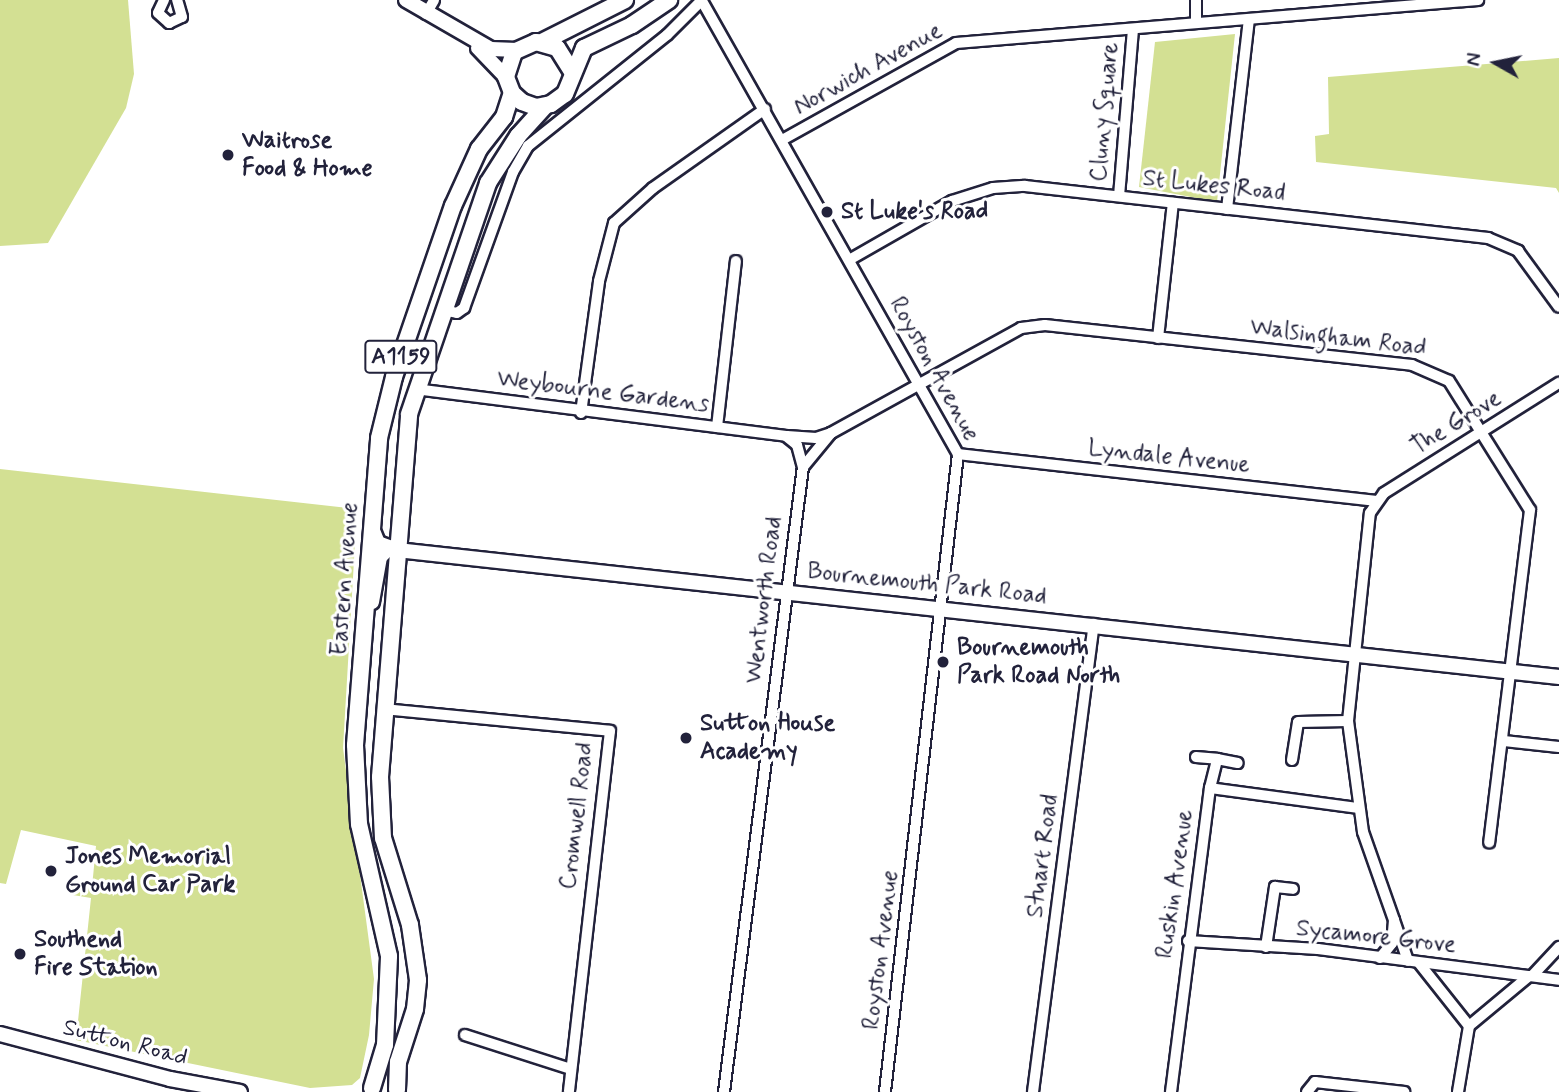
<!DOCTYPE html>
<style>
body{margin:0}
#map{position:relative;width:1559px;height:1092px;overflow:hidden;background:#fff;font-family:Mynerve,sans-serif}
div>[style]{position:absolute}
.green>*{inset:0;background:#d3e093}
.roads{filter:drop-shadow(2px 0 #22223b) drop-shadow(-2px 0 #22223b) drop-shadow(0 2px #22223b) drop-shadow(0 -2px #22223b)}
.street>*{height:10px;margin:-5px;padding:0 5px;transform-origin:5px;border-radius:5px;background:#fff}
.secondary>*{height:14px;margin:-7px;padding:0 7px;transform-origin:7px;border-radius:7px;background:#fff}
.primary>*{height:16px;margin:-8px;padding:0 8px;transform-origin:8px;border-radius:8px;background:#fff}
.dots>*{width:19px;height:19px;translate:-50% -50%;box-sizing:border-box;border:4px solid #fff;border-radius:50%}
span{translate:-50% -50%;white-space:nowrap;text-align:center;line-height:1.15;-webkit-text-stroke:6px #fff;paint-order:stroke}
.shield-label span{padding:2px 5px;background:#fff;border:2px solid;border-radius:5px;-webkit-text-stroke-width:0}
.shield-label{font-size:23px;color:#22223b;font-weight:700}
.street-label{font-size:24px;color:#22223b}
.poi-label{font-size:24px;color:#22223b;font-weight:700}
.left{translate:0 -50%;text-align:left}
.north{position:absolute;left:1461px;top:28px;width:70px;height:70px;-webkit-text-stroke:5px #fff;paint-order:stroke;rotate:279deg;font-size:19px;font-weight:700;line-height:28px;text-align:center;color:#22223b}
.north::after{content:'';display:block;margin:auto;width:24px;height:32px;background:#22223b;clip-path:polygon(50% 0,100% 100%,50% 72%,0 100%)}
</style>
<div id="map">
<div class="green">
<div style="clip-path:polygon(0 0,128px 0,134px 74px,126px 108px,48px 243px,0 246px)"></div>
<div style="clip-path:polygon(1235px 34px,1217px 202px,1139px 187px,1155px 42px)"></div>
<div style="clip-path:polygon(1559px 58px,1559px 193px,1556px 188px,1316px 162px,1315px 136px,1329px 134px,1328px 77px)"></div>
<div style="clip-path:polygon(0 469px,357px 509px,343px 748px,374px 979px,369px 1035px,360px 1078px,352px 1085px,310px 1088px,76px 1040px,91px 898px,73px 895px,75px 884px,92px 887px,96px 846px,21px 830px,6px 884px,0 883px)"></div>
</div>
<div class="roads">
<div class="street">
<div style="left:164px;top:0;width:14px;rotate:115deg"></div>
<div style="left:158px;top:13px;width:15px;rotate:42deg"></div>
<div style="left:169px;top:23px;width:14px;rotate:-25deg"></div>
<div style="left:182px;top:17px;width:18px;rotate:-106deg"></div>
<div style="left:702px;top:1px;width:520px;rotate:60.53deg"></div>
<div style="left:958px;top:454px;width:642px;rotate:96.53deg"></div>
<div style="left:426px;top:14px;width:16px;rotate:-60deg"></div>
<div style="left:1196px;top:22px;width:22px;rotate:-90deg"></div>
<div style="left:782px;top:140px;width:199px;rotate:-29.1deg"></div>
<div style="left:956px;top:43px;width:524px;rotate:-4.71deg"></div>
<div style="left:1119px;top:196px;width:167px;rotate:-85.2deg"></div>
<div style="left:1227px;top:209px;width:191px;rotate:-83.4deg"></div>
<div style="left:849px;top:260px;width:119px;rotate:-29.8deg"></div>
<div style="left:952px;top:201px;width:43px;rotate:-17.6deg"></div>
<div style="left:993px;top:188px;width:32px;rotate:-4deg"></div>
<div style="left:1025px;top:186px;width:466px;rotate:6.4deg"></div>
<div style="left:1488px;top:238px;width:33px;rotate:23deg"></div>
<div style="left:1518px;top:251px;width:69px;rotate:53.8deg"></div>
<div style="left:443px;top:310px;width:14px;rotate:12deg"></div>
<div style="left:457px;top:313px;width:9px;rotate:-36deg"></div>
<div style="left:464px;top:308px;width:145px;rotate:-70.2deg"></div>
<div style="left:513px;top:172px;width:30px;rotate:-60deg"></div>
<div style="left:528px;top:146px;width:178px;rotate:-38.6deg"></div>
<div style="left:667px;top:35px;width:49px;rotate:-45deg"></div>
<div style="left:1158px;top:338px;width:136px;rotate:-83.7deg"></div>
<div style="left:415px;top:389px;width:374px;rotate:7.2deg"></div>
<div style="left:786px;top:436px;width:14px;rotate:39deg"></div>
<div style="left:797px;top:445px;width:23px;rotate:75deg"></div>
<div style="left:581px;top:413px;width:133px;rotate:-82.2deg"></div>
<div style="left:599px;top:281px;width:60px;rotate:-75.5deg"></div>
<div style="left:614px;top:223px;width:52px;rotate:-41.9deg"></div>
<div style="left:653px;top:188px;width:137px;rotate:-35.2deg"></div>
<div style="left:717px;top:427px;width:167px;rotate:-83.5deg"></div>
<div style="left:787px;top:436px;width:29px;rotate:4deg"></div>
<div style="left:816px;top:438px;width:16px;rotate:-18deg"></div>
<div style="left:958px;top:454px;width:421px;rotate:6.4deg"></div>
<div style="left:383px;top:709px;width:228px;rotate:5.5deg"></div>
<div style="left:610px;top:731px;width:363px;rotate:96.5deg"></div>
<div style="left:1504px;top:741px;width:55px;rotate:6.2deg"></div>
<div style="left:1196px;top:757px;width:21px;rotate:5deg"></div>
<div style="left:1292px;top:760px;width:38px;rotate:-81deg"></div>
<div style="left:1298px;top:722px;width:50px;rotate:-1.1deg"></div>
<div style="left:1210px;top:788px;width:30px;rotate:-76deg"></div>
<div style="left:1217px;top:759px;width:21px;rotate:11deg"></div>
<div style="left:1394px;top:920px;width:93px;rotate:-109.4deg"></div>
<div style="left:1363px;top:832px;width:112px;rotate:-97.7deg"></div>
<div style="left:1348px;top:721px;width:209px;rotate:-84deg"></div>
<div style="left:1370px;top:513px;width:24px;rotate:-55deg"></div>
<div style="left:1384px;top:493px;width:207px;rotate:-32.2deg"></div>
<div style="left:1188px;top:941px;width:130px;rotate:3.5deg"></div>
<div style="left:1318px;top:949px;width:243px;rotate:7.3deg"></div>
<div style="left:1266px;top:947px;width:61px;rotate:-81.5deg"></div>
<div style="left:1275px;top:887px;width:18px;rotate:6deg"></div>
<div style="left:1380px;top:958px;width:19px;rotate:-51deg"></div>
<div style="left:1392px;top:943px;width:23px;rotate:-85deg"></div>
<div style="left:1394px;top:920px;width:43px;rotate:71.1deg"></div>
<div style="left:1419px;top:963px;width:80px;rotate:51.6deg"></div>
<div style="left:1469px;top:1026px;width:67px;rotate:99.5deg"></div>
<div style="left:1532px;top:976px;width:40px;rotate:-47deg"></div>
<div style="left:1469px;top:1026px;width:78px;rotate:-39.8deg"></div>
<div style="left:465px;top:1035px;width:111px;rotate:17.8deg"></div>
<div style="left:724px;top:1092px;width:630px;rotate:-82.8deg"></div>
<div style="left:803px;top:467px;width:44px;rotate:-50.5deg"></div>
<div style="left:831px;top:433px;width:217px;rotate:-28.9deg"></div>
<div style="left:1021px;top:328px;width:24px;rotate:-7deg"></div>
<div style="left:1045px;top:325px;width:369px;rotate:6.2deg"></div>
<div style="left:1412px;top:365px;width:40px;rotate:23.4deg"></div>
<div style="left:1449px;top:381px;width:152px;rotate:57.9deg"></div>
<div style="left:1530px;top:510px;width:335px;rotate:97deg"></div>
<div style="left:1033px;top:1092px;width:472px;rotate:-82.6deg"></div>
<div style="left:1171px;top:1092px;width:306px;rotate:-82.7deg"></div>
<div style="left:1210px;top:788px;width:149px;rotate:7.7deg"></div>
<div style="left:1307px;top:1092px;width:13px;rotate:-51deg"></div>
<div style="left:1315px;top:1082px;width:90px;rotate:6.4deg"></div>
</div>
<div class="secondary">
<div style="left:406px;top:0;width:98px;rotate:30deg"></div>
<div style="left:491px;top:49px;width:26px;rotate:2deg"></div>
<div style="left:478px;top:48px;width:40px;rotate:46deg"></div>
<div style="left:372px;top:528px;width:16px;rotate:68deg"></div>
<div style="left:378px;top:543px;width:20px;rotate:20deg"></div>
<div style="left:397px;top:550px;width:1169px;rotate:6.24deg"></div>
<div style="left:372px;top:602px;width:46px;rotate:-79.9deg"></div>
<div style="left:380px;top:557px;width:11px;rotate:-45deg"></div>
<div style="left:0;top:1034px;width:176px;rotate:14.8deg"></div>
<div style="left:170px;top:1079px;width:71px;rotate:10.5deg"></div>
</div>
<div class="primary">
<div style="left:542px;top:42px;width:93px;rotate:-26.8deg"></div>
<div style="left:571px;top:70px;width:26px;rotate:-122deg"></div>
<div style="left:557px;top:48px;width:22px;rotate:-164deg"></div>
<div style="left:536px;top:42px;width:24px;rotate:156deg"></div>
<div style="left:514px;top:52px;width:26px;rotate:108deg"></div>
<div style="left:506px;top:77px;width:17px;rotate:69deg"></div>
<div style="left:512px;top:93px;width:13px;rotate:42deg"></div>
<div style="left:522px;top:102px;width:15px;rotate:20deg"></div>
<div style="left:536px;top:107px;width:15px;rotate:-11deg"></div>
<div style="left:551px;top:104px;width:17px;rotate:-36deg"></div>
<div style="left:565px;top:94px;width:50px;rotate:-67.6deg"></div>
<div style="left:584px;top:48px;width:53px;rotate:-25.6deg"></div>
<div style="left:632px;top:25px;width:45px;rotate:-34deg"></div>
<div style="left:372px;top:1088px;width:45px;rotate:-73.2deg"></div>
<div style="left:385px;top:1045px;width:89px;rotate:-87.4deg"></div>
<div style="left:389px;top:956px;width:135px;rotate:-102.8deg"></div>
<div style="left:359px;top:824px;width:79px;rotate:-92.9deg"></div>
<div style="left:355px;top:745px;width:308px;rotate:-85.5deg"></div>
<div style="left:379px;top:438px;width:63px;rotate:-76.2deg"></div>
<div style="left:394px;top:377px;width:181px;rotate:-71deg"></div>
<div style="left:453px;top:206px;width:63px;rotate:-65.5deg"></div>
<div style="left:479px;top:149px;width:41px;rotate:-52deg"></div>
<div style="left:504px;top:117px;width:25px;rotate:-72deg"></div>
<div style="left:397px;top:1090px;width:28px;rotate:-88deg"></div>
<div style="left:398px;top:1062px;width:56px;rotate:-72.2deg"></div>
<div style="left:415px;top:1009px;width:29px;rotate:-84deg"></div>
<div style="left:418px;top:980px;width:56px;rotate:-98.3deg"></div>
<div style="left:410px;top:925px;width:91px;rotate:-107.2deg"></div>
<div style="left:383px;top:838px;width:61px;rotate:-92.8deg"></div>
<div style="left:380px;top:777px;width:364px;rotate:-85.4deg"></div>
<div style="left:409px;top:414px;width:244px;rotate:-71.1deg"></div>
<div style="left:488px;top:183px;width:56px;rotate:-57.4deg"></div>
<div style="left:518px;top:136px;width:40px;rotate:-48deg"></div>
</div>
</div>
<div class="dots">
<div style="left:228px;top:155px;background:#22223b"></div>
<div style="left:827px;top:212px;background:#22223b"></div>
<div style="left:943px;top:662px;background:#22223b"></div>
<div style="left:686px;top:738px;background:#22223b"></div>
<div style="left:51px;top:871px;background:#22223b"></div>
<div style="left:20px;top:954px;background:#22223b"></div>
</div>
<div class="shield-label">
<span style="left:401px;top:357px">A1159</span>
</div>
<div class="street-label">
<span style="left:868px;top:69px;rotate:-29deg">Norwich Avenue</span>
<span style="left:1105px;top:112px;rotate:-85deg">Cluny Square</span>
<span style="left:1214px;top:186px;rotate:6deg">St Lukes Road</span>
<span style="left:1338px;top:338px;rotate:7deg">Walsingham Road</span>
<span style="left:934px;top:369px;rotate:61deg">Royston Avenue</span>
<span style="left:603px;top:392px;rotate:7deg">Weybourne Gardens</span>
<span style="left:1456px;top:423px;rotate:-32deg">The Grove</span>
<span style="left:1169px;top:457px;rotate:6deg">Lyndale Avenue</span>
<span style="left:345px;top:579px;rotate:-86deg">Eastern Avenue</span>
<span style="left:927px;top:584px;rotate:6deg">Bournemouth Park Road</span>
<span style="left:764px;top:600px;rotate:-83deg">Wentworth Road</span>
<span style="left:577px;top:816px;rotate:-83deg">Cromwell Road</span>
<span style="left:1043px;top:856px;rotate:-83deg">Stuart Road</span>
<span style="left:1175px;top:884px;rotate:-82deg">Ruskin Avenue</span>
<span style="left:1376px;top:937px;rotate:6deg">Sycamore Grove</span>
<span style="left:881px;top:950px;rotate:-83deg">Royston Avenue</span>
<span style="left:125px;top:1043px;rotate:14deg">Sutton Road</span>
</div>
<div class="poi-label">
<span class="left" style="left:242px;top:155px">Waitrose<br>Food &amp; Home</span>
<span class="left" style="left:841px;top:212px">St Luke's Road</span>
<span class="left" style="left:957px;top:662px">Bournemouth<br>Park Road North</span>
<span class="left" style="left:700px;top:738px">Sutton House<br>Academy</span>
<span class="left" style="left:65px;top:871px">Jones Memorial<br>Ground Car Park</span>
<span class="left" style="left:34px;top:954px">Southend<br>Fire Station</span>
</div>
<div class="north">N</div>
</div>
